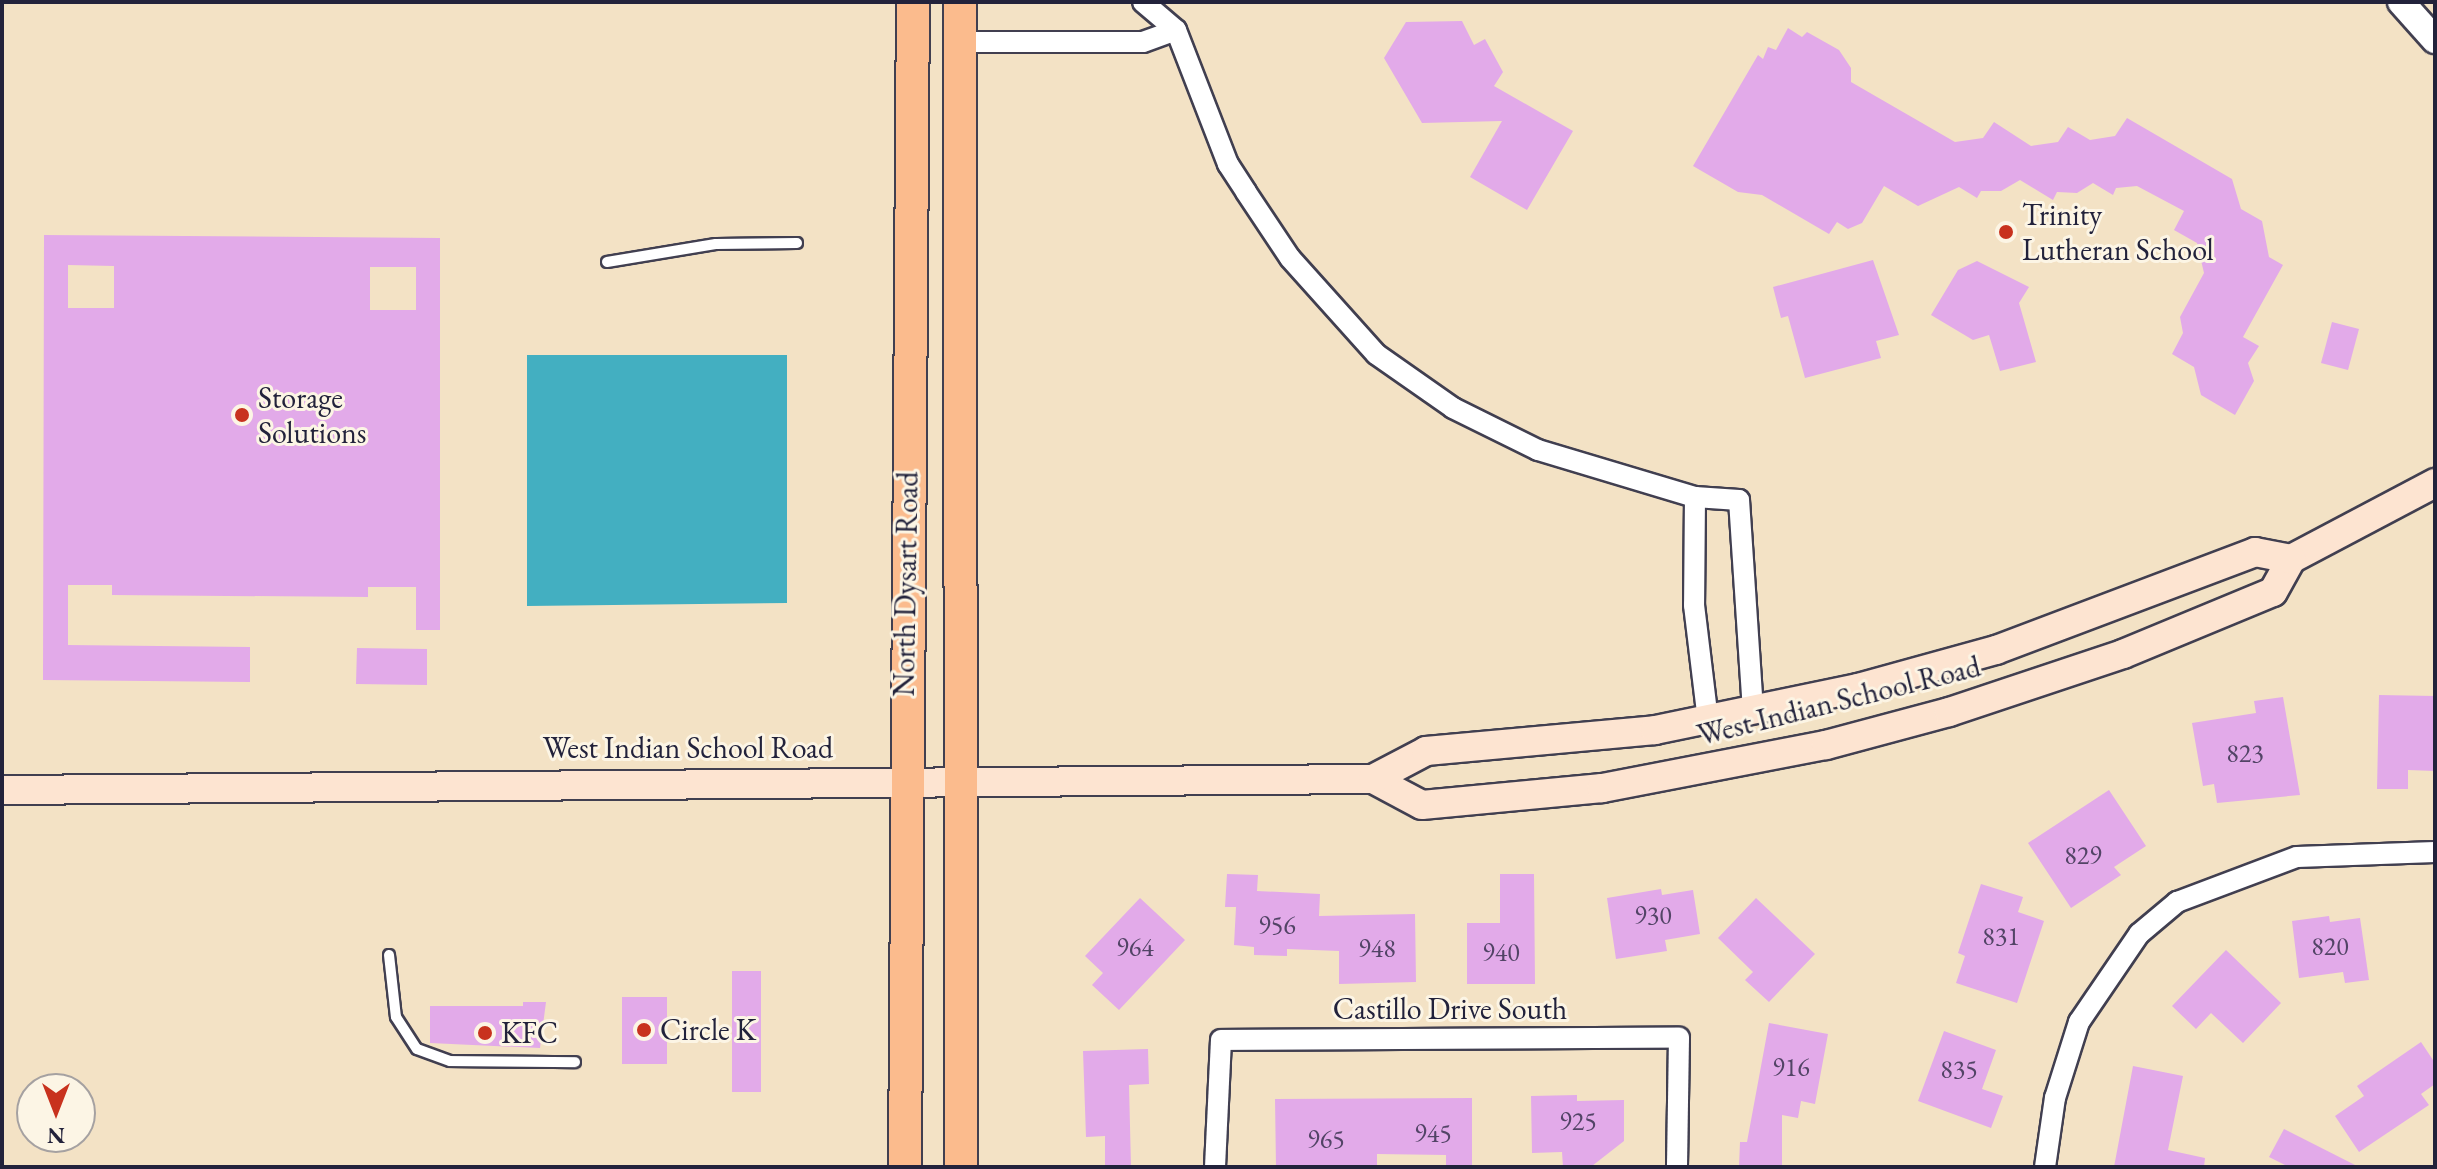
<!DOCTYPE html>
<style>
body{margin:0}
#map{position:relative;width:2437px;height:1169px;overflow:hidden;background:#f3e2c5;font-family:"EB Garamond",serif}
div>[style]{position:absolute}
.water>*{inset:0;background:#43afc1}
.building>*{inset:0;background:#e2aae9}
.roads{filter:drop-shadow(2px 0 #413f50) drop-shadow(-2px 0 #413f50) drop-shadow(0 2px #413f50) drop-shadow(0 -2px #413f50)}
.service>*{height:10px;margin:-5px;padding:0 5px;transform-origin:5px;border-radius:5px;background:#fff}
.minor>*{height:20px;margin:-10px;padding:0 10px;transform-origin:10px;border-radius:10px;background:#fff}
.tertiary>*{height:26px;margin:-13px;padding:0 13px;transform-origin:13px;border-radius:13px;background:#fff}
.secondary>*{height:28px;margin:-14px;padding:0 14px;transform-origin:14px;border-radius:14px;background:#fde4d1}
.primary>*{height:32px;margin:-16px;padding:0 16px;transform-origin:16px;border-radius:16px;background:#fbbb8d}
.dots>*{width:22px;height:22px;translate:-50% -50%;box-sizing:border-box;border:4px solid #fcf5e5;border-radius:50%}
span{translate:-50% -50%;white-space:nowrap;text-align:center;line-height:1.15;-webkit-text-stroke:6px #fcf5e5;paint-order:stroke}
.number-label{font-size:26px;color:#524466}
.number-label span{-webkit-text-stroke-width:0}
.poi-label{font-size:30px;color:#22223b}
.left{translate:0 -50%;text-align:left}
.street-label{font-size:30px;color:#22223b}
.frame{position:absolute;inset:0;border:4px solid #22223b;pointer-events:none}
.north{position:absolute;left:16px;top:1073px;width:80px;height:80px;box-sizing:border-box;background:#fcf5e5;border:2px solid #a5a1a1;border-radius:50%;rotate:180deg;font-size:22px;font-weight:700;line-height:32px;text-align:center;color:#22223b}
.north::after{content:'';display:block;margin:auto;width:28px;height:36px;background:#c8321e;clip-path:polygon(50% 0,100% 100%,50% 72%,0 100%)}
</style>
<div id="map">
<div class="water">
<div style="clip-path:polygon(527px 355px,787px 355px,787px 603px,527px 606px)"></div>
</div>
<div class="building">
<div style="clip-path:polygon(1462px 21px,1474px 45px,1485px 39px,1503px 72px,1494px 86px,1573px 131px,1527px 210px,1470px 177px,1502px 121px,1422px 123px,1384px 58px,1406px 22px)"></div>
<div style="clip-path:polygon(1788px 28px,1802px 37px,1807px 32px,1839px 50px,1851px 68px,1851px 82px,1955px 142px,1983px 138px,1994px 122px,2031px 146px,2058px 142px,2068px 127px,2090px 140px,2115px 136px,2127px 118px,2232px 179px,2241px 209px,2262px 221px,2269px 257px,2283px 265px,2243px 337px,2259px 346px,2248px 363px,2254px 381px,2235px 415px,2201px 395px,2194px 367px,2172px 354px,2183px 333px,2180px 317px,2204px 273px,2197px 243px,2174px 230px,2184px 211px,2137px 186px,2116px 188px,2113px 195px,2093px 183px,2077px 193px,2057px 192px,2053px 200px,2020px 180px,2001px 191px,1981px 191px,1977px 198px,1959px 187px,1918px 206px,1884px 186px,1862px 223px,1848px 229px,1837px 222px,1829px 234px,1762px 195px,1738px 192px,1693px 166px,1758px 55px,1763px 59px,1768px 47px,1776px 50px)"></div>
<div style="clip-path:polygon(evenodd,44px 235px,440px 238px,440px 630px,416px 630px,416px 587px,368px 587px,368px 597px,112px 595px,112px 585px,68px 585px,68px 645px,250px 647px,250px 682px,43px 680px,44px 235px,68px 265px,114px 266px,114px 308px,68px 308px,68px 265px,44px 235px,370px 267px,416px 267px,416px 310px,370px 310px,370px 267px)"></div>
<div style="clip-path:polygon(1873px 260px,1899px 335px,1876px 341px,1881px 358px,1805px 378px,1788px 316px,1781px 318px,1773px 287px)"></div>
<div style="clip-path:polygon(1977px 261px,2029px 287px,2019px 303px,2036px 362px,2000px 371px,1989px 335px,1973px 340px,1931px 315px,1958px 270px)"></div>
<div style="clip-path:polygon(2332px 322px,2359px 329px,2348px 370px,2321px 363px)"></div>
<div style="clip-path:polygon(357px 648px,427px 649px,427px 685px,356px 684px)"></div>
<div style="clip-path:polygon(2379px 695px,2435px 696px,2435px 771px,2408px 770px,2408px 789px,2377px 789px)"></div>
<div style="clip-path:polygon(2283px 697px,2300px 795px,2217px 803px,2214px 784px,2203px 786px,2192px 723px,2256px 713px,2254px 701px)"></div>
<div style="clip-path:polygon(2109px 790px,2146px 846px,2114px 867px,2121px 875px,2071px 908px,2028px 843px)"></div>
<div style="clip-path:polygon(1227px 874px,1258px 875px,1257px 891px,1320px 894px,1319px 916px,1415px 914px,1416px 982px,1339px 984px,1339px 951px,1287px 949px,1287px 956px,1254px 955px,1254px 947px,1234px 945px,1236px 907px,1225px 907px)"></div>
<div style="clip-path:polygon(1500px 874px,1534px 874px,1535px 984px,1467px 984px,1467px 923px,1500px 923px)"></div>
<div style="clip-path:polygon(1981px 884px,2023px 897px,2018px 912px,2044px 921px,2017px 1003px,1956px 983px,1965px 956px,1958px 953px)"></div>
<div style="clip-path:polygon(1661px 889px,1662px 895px,1693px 890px,1700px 934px,1665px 940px,1667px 951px,1616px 959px,1607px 898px)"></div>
<div style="clip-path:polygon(1140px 898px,1185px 940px,1119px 1010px,1092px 985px,1103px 973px,1085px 956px)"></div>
<div style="clip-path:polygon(1756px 898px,1815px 954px,1769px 1002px,1745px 980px,1753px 972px,1718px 938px)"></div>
<div style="clip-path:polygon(2329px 916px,2330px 922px,2360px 918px,2369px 980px,2345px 983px,2343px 972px,2299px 978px,2292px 921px)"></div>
<div style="clip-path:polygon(2226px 950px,2281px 1003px,2243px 1043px,2211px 1013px,2196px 1029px,2172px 1006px)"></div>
<div style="clip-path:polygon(732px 971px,761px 971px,761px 1092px,732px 1092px)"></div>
<div style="clip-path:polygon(622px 997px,667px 997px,667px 1064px,622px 1064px)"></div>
<div style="clip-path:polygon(523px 1002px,546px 1002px,540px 1048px,430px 1043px,430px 1006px,523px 1006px)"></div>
<div style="clip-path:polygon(1769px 1023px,1828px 1034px,1815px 1104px,1801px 1101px,1798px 1118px,1782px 1115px,1782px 1167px,1739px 1167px,1740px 1142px,1747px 1142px)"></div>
<div style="clip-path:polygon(1944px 1031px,1996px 1050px,1982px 1089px,2003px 1096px,1991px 1128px,1918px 1101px)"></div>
<div style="clip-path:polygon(2421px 1042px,2435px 1063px,2435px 1084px,2421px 1094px,2429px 1105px,2359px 1152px,2335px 1116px,2364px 1096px,2357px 1086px)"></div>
<div style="clip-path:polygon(1148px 1049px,1149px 1084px,1129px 1085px,1131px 1167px,1105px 1167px,1105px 1136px,1086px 1137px,1083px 1051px)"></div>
<div style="clip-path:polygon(2133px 1066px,2183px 1076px,2168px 1150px,2205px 1158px,2204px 1167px,2114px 1167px)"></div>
<div style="clip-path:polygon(1577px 1095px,1577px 1101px,1624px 1100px,1624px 1141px,1592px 1166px,1563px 1167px,1562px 1152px,1532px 1153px,1531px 1096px)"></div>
<div style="clip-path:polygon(1472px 1098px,1472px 1167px,1446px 1167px,1446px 1155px,1377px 1154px,1377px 1167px,1276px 1167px,1275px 1099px)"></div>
<div style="clip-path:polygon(2284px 1129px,2359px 1167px,2289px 1167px,2269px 1157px)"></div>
</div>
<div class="roads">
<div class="service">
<div style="left:607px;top:262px;width:110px;rotate:-9.4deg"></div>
<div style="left:716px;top:244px;width:81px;rotate:-0.7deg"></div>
<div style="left:389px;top:955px;width:62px;rotate:83.6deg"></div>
<div style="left:396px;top:1017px;width:38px;rotate:57deg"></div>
<div style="left:417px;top:1049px;width:35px;rotate:20deg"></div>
<div style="left:450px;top:1061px;width:125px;rotate:0.5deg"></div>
</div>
<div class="minor">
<div style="left:1143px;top:2px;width:43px;rotate:40.3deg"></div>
<div style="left:1176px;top:30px;width:144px;rotate:68.8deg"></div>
<div style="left:1228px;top:164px;width:33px;rotate:57deg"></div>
<div style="left:1246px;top:192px;width:79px;rotate:56.3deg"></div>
<div style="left:1290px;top:258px;width:129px;rotate:48.1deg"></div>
<div style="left:1376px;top:354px;width:94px;rotate:35deg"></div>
<div style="left:1453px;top:408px;width:95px;rotate:26.3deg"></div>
<div style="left:1538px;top:450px;width:164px;rotate:16.7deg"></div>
<div style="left:1695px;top:497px;width:44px;rotate:3.9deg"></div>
<div style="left:1739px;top:500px;width:212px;rotate:86.2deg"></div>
<div style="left:960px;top:42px;width:183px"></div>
<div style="left:1143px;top:42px;width:35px;rotate:-20deg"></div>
<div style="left:1695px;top:497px;width:108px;rotate:90.5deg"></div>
<div style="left:1694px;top:605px;width:116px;rotate:83.1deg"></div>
<div style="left:1215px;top:1167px;width:127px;rotate:-87.3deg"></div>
<div style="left:1221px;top:1040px;width:458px;rotate:-0.3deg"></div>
<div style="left:1679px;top:1038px;width:129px;rotate:90.9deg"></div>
<div style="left:2045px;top:1167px;width:70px;rotate:-81.8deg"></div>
<div style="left:2055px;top:1098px;width:80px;rotate:-72.5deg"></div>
<div style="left:2079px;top:1022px;width:107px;rotate:-55.7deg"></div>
<div style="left:2139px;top:934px;width:50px;rotate:-40.1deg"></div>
<div style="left:2177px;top:902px;width:128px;rotate:-20.6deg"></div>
<div style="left:2297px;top:857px;width:138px;rotate:-2.1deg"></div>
</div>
<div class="tertiary">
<div style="left:2401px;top:2px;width:51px;rotate:48.2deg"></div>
</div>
<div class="secondary">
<div style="left:1373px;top:779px;width:55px;rotate:28deg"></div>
<div style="left:1422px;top:805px;width:181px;rotate:-5.4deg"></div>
<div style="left:1602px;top:788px;width:228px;rotate:-10.9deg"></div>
<div style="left:1826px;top:745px;width:127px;rotate:-15deg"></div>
<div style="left:1949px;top:712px;width:183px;rotate:-18.4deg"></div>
<div style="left:2123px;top:654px;width:162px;rotate:-22.5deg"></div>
<div style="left:2273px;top:592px;width:38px;rotate:-61deg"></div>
<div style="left:2291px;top:559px;width:163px;rotate:-27.8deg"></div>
<div style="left:2px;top:790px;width:1371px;rotate:-0.46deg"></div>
<div style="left:1373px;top:779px;width:60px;rotate:-27.8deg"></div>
<div style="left:1426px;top:751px;width:230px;rotate:-5.2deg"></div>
<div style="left:1655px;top:730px;width:207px;rotate:-11.7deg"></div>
<div style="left:1858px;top:688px;width:143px;rotate:-15.4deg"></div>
<div style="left:1996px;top:650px;width:277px;rotate:-20.7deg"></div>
<div style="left:2255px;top:552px;width:37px;rotate:11deg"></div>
</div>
<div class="primary">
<div style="left:960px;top:2px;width:1165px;rotate:89.95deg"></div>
<div style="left:905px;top:1167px;width:1165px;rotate:-89.61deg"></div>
</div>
</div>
<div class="dots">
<div style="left:2006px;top:232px;background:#c8321e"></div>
<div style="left:242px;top:415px;background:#c8321e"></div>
<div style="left:644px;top:1030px;background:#c8321e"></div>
<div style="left:485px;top:1033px;background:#c8321e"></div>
</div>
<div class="number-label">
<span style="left:2245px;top:754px">823</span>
<span style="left:2083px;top:856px">829</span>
<span style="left:1653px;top:916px">930</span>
<span style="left:1277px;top:926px">956</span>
<span style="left:2001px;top:937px">831</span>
<span style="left:2330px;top:947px">820</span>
<span style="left:1135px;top:948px">964</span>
<span style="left:1377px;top:949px">948</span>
<span style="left:1501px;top:953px">940</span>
<span style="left:1791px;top:1068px">916</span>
<span style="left:1959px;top:1070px">835</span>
<span style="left:1578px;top:1122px">925</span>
<span style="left:1433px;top:1134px">945</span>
<span style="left:1326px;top:1140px">965</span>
</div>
<div class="poi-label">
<span class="left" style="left:2022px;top:232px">Trinity<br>Lutheran School</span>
<span class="left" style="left:258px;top:415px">Storage<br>Solutions</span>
<span class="left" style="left:660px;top:1030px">Circle K</span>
<span class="left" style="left:501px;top:1033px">KFC</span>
</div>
<div class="street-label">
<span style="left:906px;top:584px;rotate:-89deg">North Dysart Road</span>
<span style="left:1839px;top:701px;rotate:-14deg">West Indian School Road</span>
<span style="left:688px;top:748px">West Indian School Road</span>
<span style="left:1450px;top:1009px">Castillo Drive South</span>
</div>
<div class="frame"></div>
<div class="north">N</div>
</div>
